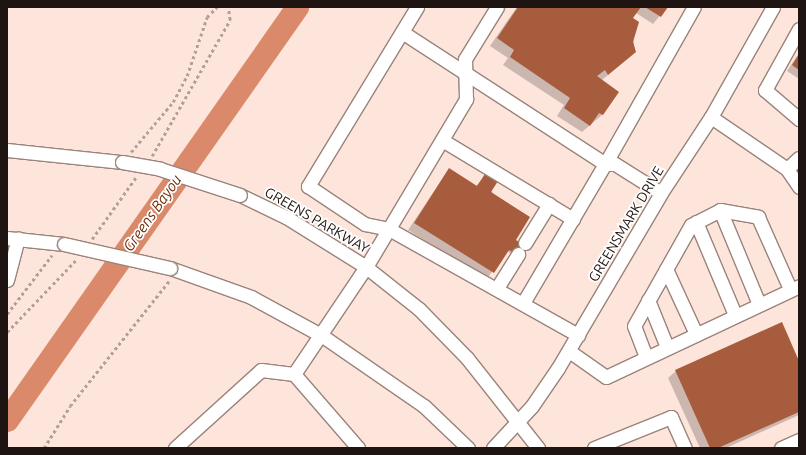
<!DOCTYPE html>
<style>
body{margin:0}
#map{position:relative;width:806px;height:455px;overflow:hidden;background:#fee5db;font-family:Ubuntu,sans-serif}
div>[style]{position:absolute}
.shadow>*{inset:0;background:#0003}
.river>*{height:23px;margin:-11.5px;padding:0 11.5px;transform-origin:11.5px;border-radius:11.5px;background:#da8a6b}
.building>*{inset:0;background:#a85c3e}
.path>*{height:2.5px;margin-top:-1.25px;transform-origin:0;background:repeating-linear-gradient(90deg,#b39f97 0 3px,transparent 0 6px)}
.roads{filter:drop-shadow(1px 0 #9a837a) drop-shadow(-1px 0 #9a837a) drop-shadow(0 1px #9a837a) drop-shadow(0 -1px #9a837a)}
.minor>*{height:13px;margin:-6.5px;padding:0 6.5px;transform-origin:6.5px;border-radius:6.5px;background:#fff}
.bridges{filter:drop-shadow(1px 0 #9a837a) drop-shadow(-1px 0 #9a837a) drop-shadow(0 1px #9a837a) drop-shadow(0 -1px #9a837a)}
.minor-bridge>*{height:13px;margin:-6.5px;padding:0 6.5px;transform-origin:6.5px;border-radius:6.5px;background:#fff}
span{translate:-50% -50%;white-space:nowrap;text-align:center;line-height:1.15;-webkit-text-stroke:3.5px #fff;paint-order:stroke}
.street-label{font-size:14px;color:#1e1512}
.water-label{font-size:15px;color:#722a07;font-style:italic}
.frame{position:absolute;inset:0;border:8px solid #1e1512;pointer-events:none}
</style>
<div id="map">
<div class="shadow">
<div style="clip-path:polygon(517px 7px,667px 7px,653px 24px,636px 13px,631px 18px,635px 52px,602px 80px,618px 92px,602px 115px,582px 132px,557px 116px,564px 105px,503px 65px,508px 58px,490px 46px)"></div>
<div style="clip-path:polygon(799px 53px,799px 79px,787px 71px)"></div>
<div style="clip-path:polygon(449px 169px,476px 186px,486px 175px,517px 258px,507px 251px,486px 280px,408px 230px)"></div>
<div style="clip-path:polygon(799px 363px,799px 415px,726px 448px,700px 448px,668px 378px,676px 371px)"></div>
</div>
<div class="river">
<div style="left:7px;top:420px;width:505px;rotate:-54.92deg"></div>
</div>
<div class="building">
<div style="clip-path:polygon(518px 7px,641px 7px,633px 18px,639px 22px,633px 42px,636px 52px,608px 75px,605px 70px,597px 76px,619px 92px,603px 115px,599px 113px,590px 126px,564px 108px,570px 98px,510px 57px,514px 50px,497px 38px)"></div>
<div style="clip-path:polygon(645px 7px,668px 7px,661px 17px)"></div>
<div style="clip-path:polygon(799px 54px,799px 70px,792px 65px)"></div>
<div style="clip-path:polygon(449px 168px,477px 186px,485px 174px,498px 181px,491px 192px,530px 217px,516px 240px,526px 246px,520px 257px,509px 250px,494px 273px,414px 223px)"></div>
<div style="clip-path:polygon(782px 322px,799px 361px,799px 412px,718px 448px,710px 448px,675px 370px)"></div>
</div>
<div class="path">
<div style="left:131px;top:152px;width:65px;rotate:-50deg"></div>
<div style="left:173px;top:102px;width:30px;rotate:-62deg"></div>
<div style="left:187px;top:76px;width:62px;rotate:-71.3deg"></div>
<div style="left:207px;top:17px;width:14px;rotate:-45deg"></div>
<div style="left:152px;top:156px;width:157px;rotate:-60.2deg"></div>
<div style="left:230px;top:20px;width:13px;rotate:-99deg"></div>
<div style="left:92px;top:239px;width:77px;rotate:-54.5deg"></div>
<div style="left:7px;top:314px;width:74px;rotate:-52.7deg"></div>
<div style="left:7px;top:332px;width:101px;rotate:-46.2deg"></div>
<div style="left:44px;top:448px;width:49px;rotate:-58.2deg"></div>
<div style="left:70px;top:406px;width:159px;rotate:-51.6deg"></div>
</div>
<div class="roads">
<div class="minor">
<div style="left:417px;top:7px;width:210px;rotate:121.3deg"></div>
<div style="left:308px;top:186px;width:69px;rotate:33.7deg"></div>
<div style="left:365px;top:224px;width:25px;rotate:12deg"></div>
<div style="left:389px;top:229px;width:217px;rotate:29.3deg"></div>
<div style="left:799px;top:29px;width:70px;rotate:119.1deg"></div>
<div style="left:765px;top:90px;width:45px;rotate:40.5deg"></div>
<div style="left:402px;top:32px;width:242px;rotate:33deg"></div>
<div style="left:605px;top:164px;width:180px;rotate:-60.5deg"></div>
<div style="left:711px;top:117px;width:92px;rotate:34.4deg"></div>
<div style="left:787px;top:169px;width:22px;rotate:56deg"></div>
<div style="left:442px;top:140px;width:153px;rotate:31.1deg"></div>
<div style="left:7px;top:150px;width:116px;rotate:6deg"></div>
<div style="left:787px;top:169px;width:16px;rotate:-43deg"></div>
<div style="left:240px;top:195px;width:51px;rotate:25.6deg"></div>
<div style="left:286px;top:217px;width:94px;rotate:32deg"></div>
<div style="left:366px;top:267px;width:68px;rotate:38.4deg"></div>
<div style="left:419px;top:309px;width:69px;rotate:45.6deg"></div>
<div style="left:467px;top:358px;width:115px;rotate:51.7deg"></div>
<div style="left:720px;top:210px;width:102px;rotate:67.5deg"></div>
<div style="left:696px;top:222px;width:101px;rotate:67.2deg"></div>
<div style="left:7px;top:238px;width:57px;rotate:6deg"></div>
<div style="left:525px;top:243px;width:46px;rotate:-58.4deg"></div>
<div style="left:170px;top:268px;width:86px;rotate:19.7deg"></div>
<div style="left:251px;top:297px;width:80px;rotate:28.5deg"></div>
<div style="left:321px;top:335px;width:125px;rotate:34.6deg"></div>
<div style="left:424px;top:406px;width:61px;rotate:43.7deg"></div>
<div style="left:666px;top:269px;width:72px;rotate:65.2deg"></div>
<div style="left:7px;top:280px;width:43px;rotate:-75.3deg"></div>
<div style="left:497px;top:288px;width:40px;rotate:-58deg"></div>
<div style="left:648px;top:300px;width:51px;rotate:68deg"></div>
<div style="left:523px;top:303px;width:161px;rotate:-59.5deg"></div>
<div style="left:605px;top:164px;width:10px"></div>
<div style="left:615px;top:164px;width:54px;rotate:32.2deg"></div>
<div style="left:569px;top:351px;width:45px;rotate:35.1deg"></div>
<div style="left:606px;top:377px;width:213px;rotate:-25.2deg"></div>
<div style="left:646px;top:357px;width:33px;rotate:-111deg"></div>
<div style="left:634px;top:326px;width:116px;rotate:-60.6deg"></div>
<div style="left:691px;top:225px;width:33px;rotate:-27deg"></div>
<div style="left:720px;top:210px;width:39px;rotate:10deg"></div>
<div style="left:758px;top:217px;width:79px;rotate:66deg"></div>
<div style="left:294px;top:374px;width:98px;rotate:49.1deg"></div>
<div style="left:175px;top:448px;width:116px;rotate:-42.2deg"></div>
<div style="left:261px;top:370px;width:33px;rotate:7deg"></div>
<div style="left:294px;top:374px;width:129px;rotate:-56.1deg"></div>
<div style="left:366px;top:267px;width:196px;rotate:-59.2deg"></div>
<div style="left:466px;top:99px;width:40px;rotate:-91.4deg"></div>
<div style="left:465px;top:59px;width:61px;rotate:-58.4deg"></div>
<div style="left:493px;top:448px;width:57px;rotate:-47.1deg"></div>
<div style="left:532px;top:406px;width:46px;rotate:-55.6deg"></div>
<div style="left:558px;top:368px;width:203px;rotate:-59.5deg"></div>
<div style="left:661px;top:193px;width:91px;rotate:-56.7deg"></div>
<div style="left:711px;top:117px;width:126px;rotate:-60.6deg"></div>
<div style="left:594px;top:448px;width:83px;rotate:-21.9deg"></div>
<div style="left:671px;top:417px;width:34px;rotate:66deg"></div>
<div style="left:781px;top:448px;width:20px;rotate:-24deg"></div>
</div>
</div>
<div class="bridges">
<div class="minor-bridge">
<div style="left:122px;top:162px;width:39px;rotate:10deg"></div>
<div style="left:160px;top:169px;width:84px;rotate:18deg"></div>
<div style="left:64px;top:244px;width:109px;rotate:12.8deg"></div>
</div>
</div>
<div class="street-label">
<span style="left:317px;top:220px;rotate:30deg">GREENS PARKWAY</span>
<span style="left:626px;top:224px;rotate:-59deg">GREENSMARK DRIVE</span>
</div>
<div class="water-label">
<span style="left:152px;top:213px;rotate:-55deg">Greens Bayou</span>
</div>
<div class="frame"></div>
</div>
